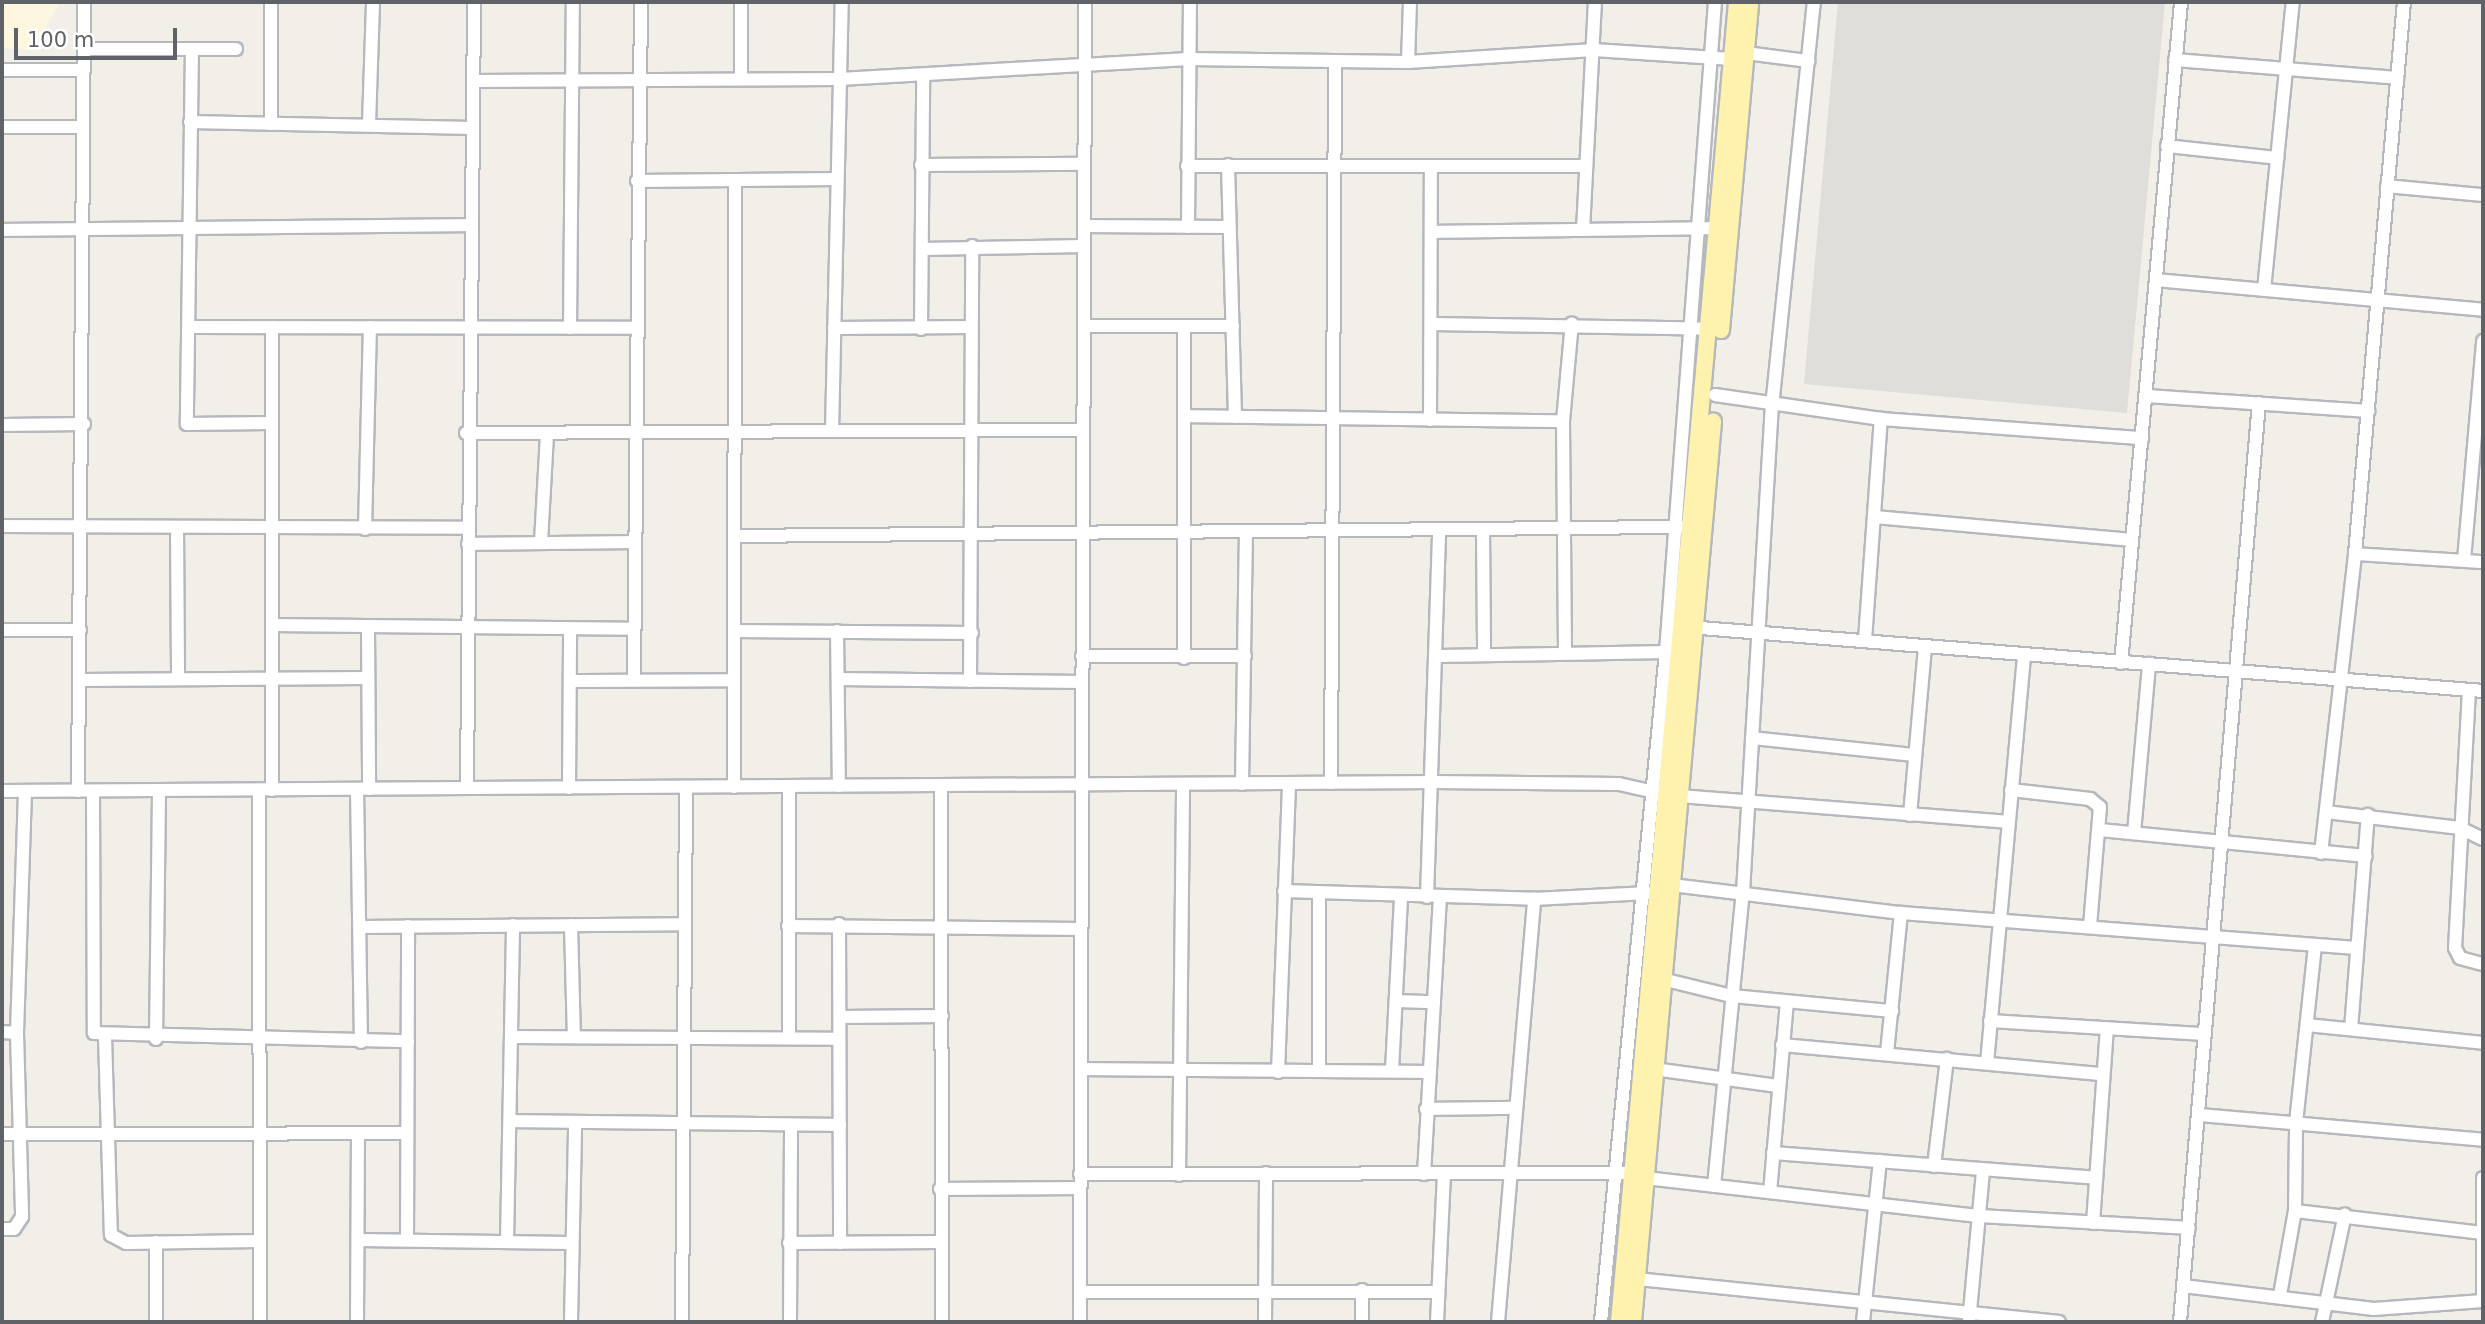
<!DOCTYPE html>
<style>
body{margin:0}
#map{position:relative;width:2485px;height:1324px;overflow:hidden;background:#f1efe8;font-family:"DejaVu Sans",sans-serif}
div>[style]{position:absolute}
.commercial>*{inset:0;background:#fef7e0}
.industrial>*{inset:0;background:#e0deda}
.roads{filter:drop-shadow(2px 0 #b5b8bc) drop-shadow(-2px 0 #b5b8bc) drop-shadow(0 2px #b5b8bc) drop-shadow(0 -2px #b5b8bc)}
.minor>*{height:12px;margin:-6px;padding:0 6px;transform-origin:6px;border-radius:6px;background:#fff}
.major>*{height:16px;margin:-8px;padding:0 8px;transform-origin:8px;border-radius:8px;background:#fff2af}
span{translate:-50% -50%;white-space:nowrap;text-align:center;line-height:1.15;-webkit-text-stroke:5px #fff;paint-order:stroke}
.frame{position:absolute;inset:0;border:4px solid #5f6368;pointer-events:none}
.scale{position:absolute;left:14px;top:28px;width:163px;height:32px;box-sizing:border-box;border:4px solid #5f6368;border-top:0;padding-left:9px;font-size:21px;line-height:24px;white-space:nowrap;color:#5f6368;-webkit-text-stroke:5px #fff;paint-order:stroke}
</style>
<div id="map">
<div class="commercial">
<div style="clip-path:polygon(2px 2px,60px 2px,33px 50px,2px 48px)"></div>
</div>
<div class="industrial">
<div style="clip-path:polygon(1838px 2px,2165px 2px,2127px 413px,1804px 384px)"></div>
</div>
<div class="roads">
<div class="minor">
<div style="left:271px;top:2px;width:122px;rotate:90deg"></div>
<div style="left:741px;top:2px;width:76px;rotate:90deg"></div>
<div style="left:84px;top:49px;width:152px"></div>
<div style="left:192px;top:49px;width:375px;rotate:90.8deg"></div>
<div style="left:187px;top:424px;width:82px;rotate:-0.7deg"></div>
<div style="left:1746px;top:53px;width:63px;rotate:7.4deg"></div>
<div style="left:2175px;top:60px;width:223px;rotate:4.6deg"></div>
<div style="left:1408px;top:62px;width:60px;rotate:-88.1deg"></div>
<div style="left:2px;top:70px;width:82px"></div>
<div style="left:474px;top:81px;width:366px;rotate:-0.3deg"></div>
<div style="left:840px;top:79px;width:349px;rotate:-3.3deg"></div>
<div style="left:1188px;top:59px;width:220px;rotate:0.8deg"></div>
<div style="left:1408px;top:62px;width:186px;rotate:-3.7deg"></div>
<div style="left:1594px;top:50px;width:138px;rotate:3.7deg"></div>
<div style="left:190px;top:122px;width:283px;rotate:1.2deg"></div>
<div style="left:369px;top:124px;width:122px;rotate:-88.1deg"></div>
<div style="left:2px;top:127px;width:81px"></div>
<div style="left:2167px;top:146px;width:111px;rotate:6.2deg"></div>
<div style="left:921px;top:165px;width:163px;rotate:-0.4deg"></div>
<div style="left:1228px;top:165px;width:252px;rotate:88.4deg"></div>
<div style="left:1187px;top:166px;width:399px"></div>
<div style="left:637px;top:181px;width:200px;rotate:-0.6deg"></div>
<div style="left:2387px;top:186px;width:96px;rotate:5.4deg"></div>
<div style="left:1084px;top:226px;width:145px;rotate:0.4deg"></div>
<div style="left:1188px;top:227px;width:225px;rotate:-89.5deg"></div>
<div style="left:2px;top:230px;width:470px;rotate:-0.6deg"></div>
<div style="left:1583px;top:230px;width:228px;rotate:-87deg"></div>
<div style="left:1432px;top:232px;width:287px;rotate:-0.8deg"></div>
<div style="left:922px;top:249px;width:162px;rotate:-1.1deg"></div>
<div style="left:2156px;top:280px;width:328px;rotate:5.2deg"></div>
<div style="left:2264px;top:290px;width:289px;rotate:-84.3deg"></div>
<div style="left:1433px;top:324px;width:277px;rotate:1deg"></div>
<div style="left:1084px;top:326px;width:149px"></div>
<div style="left:190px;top:327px;width:445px;rotate:0.1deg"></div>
<div style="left:570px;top:328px;width:326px;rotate:-89.5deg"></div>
<div style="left:834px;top:328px;width:136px;rotate:-0.4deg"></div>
<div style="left:921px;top:329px;width:254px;rotate:-89.5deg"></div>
<div style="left:1715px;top:395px;width:168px;rotate:8.2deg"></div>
<div style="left:1881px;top:419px;width:262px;rotate:4.2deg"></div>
<div style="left:2147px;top:396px;width:222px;rotate:3.9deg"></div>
<div style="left:1184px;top:416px;width:379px;rotate:0.8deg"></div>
<div style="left:1430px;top:420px;width:254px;rotate:-89.8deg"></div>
<div style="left:2px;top:425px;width:82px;rotate:-0.7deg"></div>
<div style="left:832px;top:431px;width:429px;rotate:-88.7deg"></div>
<div style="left:466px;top:433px;width:617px;rotate:-0.28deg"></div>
<div style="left:1875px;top:517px;width:258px;rotate:5.1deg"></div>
<div style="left:2px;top:526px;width:465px;rotate:0.2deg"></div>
<div style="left:177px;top:527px;width:150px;rotate:89.6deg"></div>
<div style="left:365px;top:529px;width:202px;rotate:-88.6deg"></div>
<div style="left:1483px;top:530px;width:122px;rotate:89.5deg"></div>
<div style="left:735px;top:536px;width:945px;rotate:-0.55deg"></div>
<div style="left:541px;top:542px;width:108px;rotate:-86.8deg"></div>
<div style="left:468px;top:544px;width:163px;rotate:-0.7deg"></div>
<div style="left:2355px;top:554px;width:128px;rotate:3.6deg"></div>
<div style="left:2464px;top:560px;width:220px;rotate:-85deg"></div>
<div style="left:272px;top:625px;width:360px;rotate:0.6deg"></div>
<div style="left:1688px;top:627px;width:798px;rotate:4.6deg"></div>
<div style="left:368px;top:628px;width:161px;rotate:89.6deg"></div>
<div style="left:2px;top:630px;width:78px"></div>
<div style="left:735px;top:631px;width:237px;rotate:0.5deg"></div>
<div style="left:837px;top:631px;width:155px;rotate:89.3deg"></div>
<div style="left:1865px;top:640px;width:222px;rotate:-85.9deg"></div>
<div style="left:1565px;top:651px;width:230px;rotate:-90.5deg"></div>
<div style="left:1563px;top:421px;width:98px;rotate:-84.8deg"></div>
<div style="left:1082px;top:656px;width:163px"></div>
<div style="left:1439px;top:656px;width:227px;rotate:-1deg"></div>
<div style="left:1184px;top:658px;width:332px;rotate:-90deg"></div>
<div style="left:2121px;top:663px;width:664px;rotate:-84.81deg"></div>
<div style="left:634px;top:679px;width:677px;rotate:-89.41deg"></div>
<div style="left:838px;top:679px;width:244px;rotate:0.7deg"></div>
<div style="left:80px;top:680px;width:287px;rotate:-0.4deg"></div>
<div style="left:570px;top:681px;width:164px;rotate:-0.3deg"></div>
<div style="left:970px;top:681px;width:435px;rotate:-89.7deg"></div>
<div style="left:2469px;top:690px;width:258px;rotate:93.1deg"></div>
<div style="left:2455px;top:948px;width:11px;rotate:63deg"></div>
<div style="left:2460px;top:958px;width:24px;rotate:15deg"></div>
<div style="left:1752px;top:738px;width:164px;rotate:6deg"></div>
<div style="left:1331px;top:783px;width:722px;rotate:-89.68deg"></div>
<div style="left:1242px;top:784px;width:253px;rotate:-89.1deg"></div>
<div style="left:941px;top:786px;width:536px;rotate:89.89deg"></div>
<div style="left:734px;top:787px;width:607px;rotate:-89.91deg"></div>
<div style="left:467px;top:788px;width:786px;rotate:-89.49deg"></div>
<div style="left:569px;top:788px;width:156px;rotate:-89.6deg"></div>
<div style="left:357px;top:789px;width:253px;rotate:89.1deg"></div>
<div style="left:259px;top:790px;width:532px;rotate:89.89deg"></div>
<div style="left:272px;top:790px;width:463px;rotate:-90deg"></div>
<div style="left:2011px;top:790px;width:80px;rotate:6.5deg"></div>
<div style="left:2090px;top:799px;width:13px;rotate:39deg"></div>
<div style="left:2100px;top:807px;width:120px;rotate:94.8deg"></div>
<div style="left:2px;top:791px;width:1433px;rotate:-0.36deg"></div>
<div style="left:1435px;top:782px;width:184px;rotate:0.6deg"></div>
<div style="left:1619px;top:784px;width:50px;rotate:12.7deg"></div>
<div style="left:78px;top:791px;width:789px;rotate:-89.56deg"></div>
<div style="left:93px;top:791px;width:242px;rotate:89.8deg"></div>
<div style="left:94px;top:1033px;width:314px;rotate:1.5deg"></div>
<div style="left:1679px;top:796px;width:329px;rotate:4.5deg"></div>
<div style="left:2326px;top:812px;width:135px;rotate:6.8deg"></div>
<div style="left:2460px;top:828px;width:25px;rotate:26deg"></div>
<div style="left:1910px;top:815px;width:169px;rotate:-84.9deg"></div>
<div style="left:2100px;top:830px;width:267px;rotate:5.6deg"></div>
<div style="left:2134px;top:833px;width:170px;rotate:-84.9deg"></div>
<div style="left:2321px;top:853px;width:301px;rotate:-83.5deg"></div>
<div style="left:2355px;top:554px;width:554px;rotate:-84.93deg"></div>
<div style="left:1672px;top:885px;width:231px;rotate:7deg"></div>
<div style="left:1901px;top:913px;width:457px;rotate:4.4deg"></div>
<div style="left:1284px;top:891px;width:250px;rotate:1.8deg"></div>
<div style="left:1534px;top:899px;width:114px;rotate:-3deg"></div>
<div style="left:1427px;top:897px;width:367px;rotate:-88.1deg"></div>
<div style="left:839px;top:924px;width:319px;rotate:89.8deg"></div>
<div style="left:571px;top:925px;width:112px;rotate:88.5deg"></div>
<div style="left:788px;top:926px;width:293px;rotate:0.6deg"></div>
<div style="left:361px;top:927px;width:324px;rotate:-0.5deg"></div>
<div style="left:1662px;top:979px;width:72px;rotate:13.7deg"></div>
<div style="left:1732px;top:996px;width:161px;rotate:5.4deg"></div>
<div style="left:1396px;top:1001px;width:38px;rotate:2deg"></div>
<div style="left:841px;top:1017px;width:101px;rotate:-0.6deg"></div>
<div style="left:1990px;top:1021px;width:215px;rotate:3.5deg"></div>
<div style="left:2307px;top:1025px;width:177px;rotate:5.8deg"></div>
<div style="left:2351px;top:1029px;width:215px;rotate:-85.5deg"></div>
<div style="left:2px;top:1032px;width:15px;rotate:4deg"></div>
<div style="left:17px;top:1033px;width:184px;rotate:88.4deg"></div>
<div style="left:22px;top:1217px;width:14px;rotate:124deg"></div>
<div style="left:14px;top:1229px;width:12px;rotate:180deg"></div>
<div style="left:17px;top:1033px;width:242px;rotate:-88.1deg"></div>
<div style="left:105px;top:1036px;width:199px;rotate:88.3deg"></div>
<div style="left:111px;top:1235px;width:17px;rotate:28deg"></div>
<div style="left:126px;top:1243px;width:132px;rotate:-0.9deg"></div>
<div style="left:511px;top:1037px;width:328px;rotate:0.3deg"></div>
<div style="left:789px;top:1038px;width:251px;rotate:-90deg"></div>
<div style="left:156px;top:1039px;width:249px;rotate:-89.3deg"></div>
<div style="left:1782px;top:1045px;width:322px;rotate:5.2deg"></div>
<div style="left:1887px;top:1053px;width:141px;rotate:-84.3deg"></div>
<div style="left:1987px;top:1063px;width:409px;rotate:-84.8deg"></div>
<div style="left:1081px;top:1069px;width:349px;rotate:0.5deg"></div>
<div style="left:1654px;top:1069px;width:125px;rotate:7.8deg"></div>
<div style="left:1392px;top:1070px;width:174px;rotate:-87deg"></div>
<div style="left:1319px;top:1071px;width:179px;rotate:-90deg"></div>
<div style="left:1278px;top:1072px;width:288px;rotate:-87.8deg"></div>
<div style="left:1426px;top:1109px;width:88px;rotate:-0.7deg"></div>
<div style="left:2200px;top:1115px;width:284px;rotate:5deg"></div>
<div style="left:511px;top:1121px;width:329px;rotate:0.7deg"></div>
<div style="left:2px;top:1134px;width:405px;rotate:-0.1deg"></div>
<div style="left:1773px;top:1153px;width:324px;rotate:4.4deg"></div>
<div style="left:1934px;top:1166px;width:108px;rotate:-83.1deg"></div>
<div style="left:1080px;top:1174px;width:553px;rotate:-0.1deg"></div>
<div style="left:1424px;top:1174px;width:277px;rotate:-86.7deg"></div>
<div style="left:1179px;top:1175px;width:391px;rotate:-89.4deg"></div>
<div style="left:1645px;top:1178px;width:338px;rotate:6.5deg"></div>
<div style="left:1981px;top:1216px;width:208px;rotate:3.3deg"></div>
<div style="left:2483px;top:1178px;width:123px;rotate:90deg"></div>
<div style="left:1714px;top:1186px;width:295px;rotate:-84.4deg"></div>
<div style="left:1743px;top:892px;width:486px;rotate:-86.6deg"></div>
<div style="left:1772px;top:407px;width:407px;rotate:-84.1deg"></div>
<div style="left:940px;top:1189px;width:140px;rotate:-0.4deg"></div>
<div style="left:1770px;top:1192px;width:190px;rotate:-84.9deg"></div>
<div style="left:2295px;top:1211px;width:187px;rotate:6.7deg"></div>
<div style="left:2093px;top:1223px;width:195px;rotate:-85.9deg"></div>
<div style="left:359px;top:1240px;width:211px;rotate:0.8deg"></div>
<div style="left:407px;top:1240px;width:314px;rotate:-89.8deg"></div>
<div style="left:507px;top:1241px;width:316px;rotate:-88.9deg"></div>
<div style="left:156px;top:1242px;width:80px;rotate:90deg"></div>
<div style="left:789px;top:1243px;width:151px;rotate:-0.4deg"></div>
<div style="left:1637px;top:1279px;width:424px;rotate:5.8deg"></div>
<div style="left:2183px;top:1286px;width:192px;rotate:6.9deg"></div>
<div style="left:2374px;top:1309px;width:109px;rotate:-4.2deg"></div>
<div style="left:1362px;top:1290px;width:32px;rotate:90deg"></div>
<div style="left:1080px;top:1292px;width:357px"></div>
<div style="left:2280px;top:1295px;width:85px;rotate:-79.9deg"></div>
<div style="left:2295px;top:1211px;width:88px;rotate:-89.3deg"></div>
<div style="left:2296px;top:1123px;width:179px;rotate:-83.9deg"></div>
<div style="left:357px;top:1322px;width:187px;rotate:-89.7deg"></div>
<div style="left:571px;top:1322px;width:199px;rotate:-88.8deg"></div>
<div style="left:682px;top:1322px;width:535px;rotate:-89.57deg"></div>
<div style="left:790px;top:1322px;width:196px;rotate:-89.7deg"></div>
<div style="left:1080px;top:1322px;width:1320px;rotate:-89.78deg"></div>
<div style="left:1265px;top:1322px;width:149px;rotate:-89.6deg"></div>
<div style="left:1437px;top:1322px;width:149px;rotate:-87.3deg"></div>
<div style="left:1498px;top:1322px;width:425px;rotate:-85.1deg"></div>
<div style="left:1601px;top:1322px;width:673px;rotate:-84.46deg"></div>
<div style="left:1666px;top:652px;width:652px;rotate:-85.69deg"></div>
<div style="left:1863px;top:1322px;width:162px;rotate:-84deg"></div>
<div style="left:1969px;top:1322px;width:153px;rotate:-84.7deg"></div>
<div style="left:2180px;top:1322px;width:922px;rotate:-85.09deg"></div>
<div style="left:2322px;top:1322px;width:110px;rotate:-78deg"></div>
</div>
<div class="major">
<div style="left:1721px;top:330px;width:329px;rotate:-84.9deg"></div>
<div style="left:1619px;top:1322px;width:1325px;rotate:-84.89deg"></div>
<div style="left:1633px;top:1322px;width:904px;rotate:-84.92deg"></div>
</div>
</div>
<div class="frame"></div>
<div class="scale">100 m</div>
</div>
